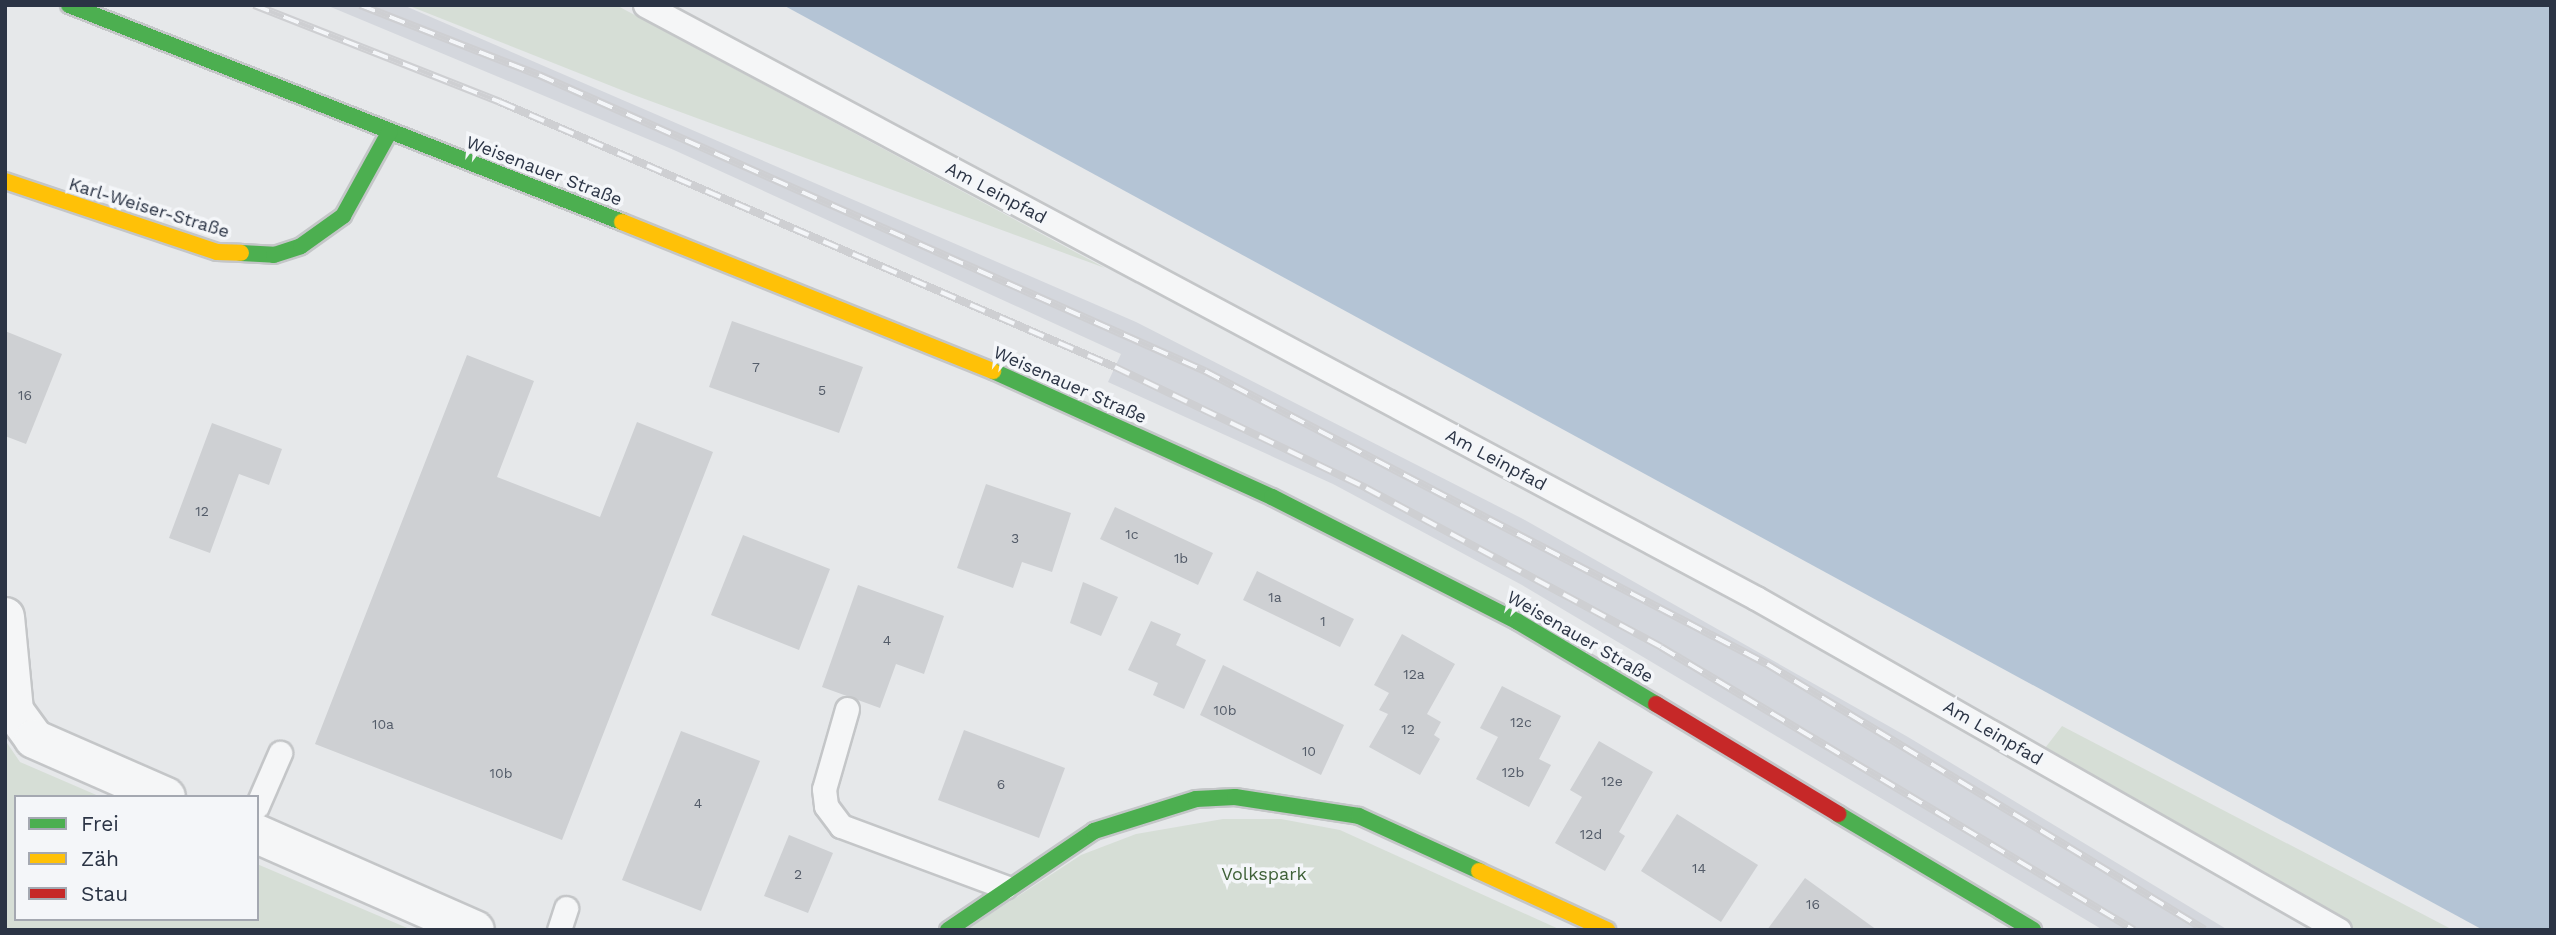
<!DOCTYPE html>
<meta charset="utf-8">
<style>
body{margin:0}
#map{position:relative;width:2556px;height:935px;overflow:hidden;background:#e6e8ea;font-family:"Work Sans",sans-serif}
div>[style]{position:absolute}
.built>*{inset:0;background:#d4d7dd}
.green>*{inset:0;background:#d6ded6}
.water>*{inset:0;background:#b4c4d5}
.building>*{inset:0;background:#ced0d3}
.roads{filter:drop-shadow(2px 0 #c4c6c8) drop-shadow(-2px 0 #c4c6c8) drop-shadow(0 2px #c4c6c8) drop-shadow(0 -2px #c4c6c8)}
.lane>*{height:23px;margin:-11.5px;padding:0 11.5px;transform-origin:11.5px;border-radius:11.5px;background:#f5f6f7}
.street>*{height:38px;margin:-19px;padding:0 19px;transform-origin:19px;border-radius:19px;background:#f5f6f7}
.fast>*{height:16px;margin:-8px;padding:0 8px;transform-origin:8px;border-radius:8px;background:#4caf50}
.slow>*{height:16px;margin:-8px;padding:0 8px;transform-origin:8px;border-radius:8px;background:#ffc107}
.jam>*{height:16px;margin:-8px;padding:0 8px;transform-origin:8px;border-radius:8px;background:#c62828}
.rail>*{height:8px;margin-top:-4px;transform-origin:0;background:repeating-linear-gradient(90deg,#f4f6f9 0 16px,#cecfd2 0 32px);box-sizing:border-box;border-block:2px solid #cecfd2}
span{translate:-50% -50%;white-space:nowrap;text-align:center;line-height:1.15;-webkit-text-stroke:7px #f4f6f9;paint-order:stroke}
.number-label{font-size:14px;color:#545c69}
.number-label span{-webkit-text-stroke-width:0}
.street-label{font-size:18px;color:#2b3445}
.park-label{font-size:18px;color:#3f6138}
.frame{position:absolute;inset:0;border:7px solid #2b3445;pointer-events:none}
.legend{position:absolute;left:14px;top:795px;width:245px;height:126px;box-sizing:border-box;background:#f4f6f9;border:2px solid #a4a8b1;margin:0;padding:9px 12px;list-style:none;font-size:21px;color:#2b3445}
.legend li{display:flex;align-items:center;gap:14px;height:35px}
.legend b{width:35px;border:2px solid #a4a8b1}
</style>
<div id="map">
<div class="built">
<div style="clip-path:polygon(326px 5px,403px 5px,1136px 322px,1523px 519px,1908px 737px,2228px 930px,2103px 930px,1522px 585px,1333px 484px,1108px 382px,1121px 354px,674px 150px)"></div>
</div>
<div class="green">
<div style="clip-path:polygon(407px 5px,616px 5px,1105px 268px,634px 95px)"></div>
<div style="clip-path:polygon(2062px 726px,2453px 930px,2357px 930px,2042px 752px)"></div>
<div style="clip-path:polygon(5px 740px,20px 762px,101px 797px,16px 797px,16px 919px,257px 919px,257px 864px,412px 930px,5px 930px)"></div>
<div style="clip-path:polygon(1223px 819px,1281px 819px,1340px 830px,1561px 930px,966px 930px,1081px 855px,1136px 834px)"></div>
</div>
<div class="water">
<div style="clip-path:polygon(783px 5px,2551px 5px,2551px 930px,2483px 930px)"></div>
</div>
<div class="building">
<div style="clip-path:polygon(732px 321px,863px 367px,839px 433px,709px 387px)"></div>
<div style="clip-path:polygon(5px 331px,62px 354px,26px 444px,5px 436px)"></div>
<div style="clip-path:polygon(467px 355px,534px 381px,497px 477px,600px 517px,637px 422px,713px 452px,562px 840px,315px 744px)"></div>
<div style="clip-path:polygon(212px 423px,282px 449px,269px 485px,239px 474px,210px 553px,169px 538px)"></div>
<div style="clip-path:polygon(986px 484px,1071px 513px,1052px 572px,1022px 562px,1013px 588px,957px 568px)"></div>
<div style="clip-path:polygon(1115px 507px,1213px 553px,1198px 585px,1100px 539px)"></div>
<div style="clip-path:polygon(743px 535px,830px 569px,799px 650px,711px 615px)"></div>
<div style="clip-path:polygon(1257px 571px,1354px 619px,1340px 647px,1243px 600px)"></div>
<div style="clip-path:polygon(1083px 582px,1118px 597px,1101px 636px,1070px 623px)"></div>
<div style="clip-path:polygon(858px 585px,944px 616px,924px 674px,896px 664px,880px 708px,822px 687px)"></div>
<div style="clip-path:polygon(1151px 621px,1181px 634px,1176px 645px,1206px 660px,1184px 709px,1153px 695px,1158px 683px,1128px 670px)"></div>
<div style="clip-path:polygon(1402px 634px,1455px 664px,1427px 714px,1441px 722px,1434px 735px,1440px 739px,1420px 775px,1369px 747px,1388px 714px,1379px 710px,1389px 693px,1374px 685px)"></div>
<div style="clip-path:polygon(1223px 665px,1344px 725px,1321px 775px,1200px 715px)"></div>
<div style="clip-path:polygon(1502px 686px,1561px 716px,1539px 759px,1551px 765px,1529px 807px,1476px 779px,1498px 737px,1480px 728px)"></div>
<div style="clip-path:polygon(964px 730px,1065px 768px,1039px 838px,938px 800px)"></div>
<div style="clip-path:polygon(681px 731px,760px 761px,701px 911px,622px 880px)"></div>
<div style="clip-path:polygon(1599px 741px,1653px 772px,1619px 832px,1625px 836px,1605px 871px,1555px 843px,1582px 797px,1570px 790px)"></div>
<div style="clip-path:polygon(1677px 814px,1758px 865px,1721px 922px,1641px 871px)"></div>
<div style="clip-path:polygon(789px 835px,833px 853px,808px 913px,764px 896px)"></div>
<div style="clip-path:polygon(1805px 878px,1877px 930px,1767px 930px)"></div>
</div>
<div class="roads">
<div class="lane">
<div style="left:645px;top:5px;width:1259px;rotate:28.09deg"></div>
<div style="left:1756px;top:598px;width:671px;rotate:29.66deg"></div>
<div style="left:847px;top:709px;width:83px;rotate:106deg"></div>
<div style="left:824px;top:789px;width:17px;rotate:83deg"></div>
<div style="left:826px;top:806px;width:25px;rotate:53deg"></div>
<div style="left:841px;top:826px;width:175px;rotate:20.4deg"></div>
<div style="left:257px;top:806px;width:58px;rotate:-66.5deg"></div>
<div style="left:559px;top:930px;width:23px;rotate:-72deg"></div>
</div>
<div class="street">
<div style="left:5px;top:617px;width:94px;rotate:84.5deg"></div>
<div style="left:14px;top:711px;width:34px;rotate:54deg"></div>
<div style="left:34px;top:739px;width:144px;rotate:23.7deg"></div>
<div style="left:257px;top:834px;width:238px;rotate:23.8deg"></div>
</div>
<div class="fast">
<div style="left:69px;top:5px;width:594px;rotate:21.43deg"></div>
<div style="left:241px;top:253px;width:33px;rotate:3deg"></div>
<div style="left:274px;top:255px;width:28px;rotate:-18deg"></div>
<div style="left:301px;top:246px;width:52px;rotate:-35.5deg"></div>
<div style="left:343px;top:216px;width:97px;rotate:-61.1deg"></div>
<div style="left:993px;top:371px;width:306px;rotate:24.3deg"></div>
<div style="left:1272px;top:497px;width:276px;rotate:26.9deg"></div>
<div style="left:1518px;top:622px;width:161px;rotate:30.7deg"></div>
<div style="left:1838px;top:814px;width:227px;rotate:30.7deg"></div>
<div style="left:948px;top:930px;width:176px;rotate:-34.1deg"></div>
<div style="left:1094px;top:831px;width:107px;rotate:-17.4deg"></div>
<div style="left:1196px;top:799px;width:39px;rotate:-3deg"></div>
<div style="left:1235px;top:797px;width:125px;rotate:8.7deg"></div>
<div style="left:1359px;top:816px;width:132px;rotate:24.6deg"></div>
</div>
<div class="slow">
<div style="left:5px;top:181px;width:224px;rotate:18.5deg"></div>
<div style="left:217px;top:252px;width:24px;rotate:2deg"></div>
<div style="left:622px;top:222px;width:400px;rotate:21.9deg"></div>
<div style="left:1479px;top:871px;width:141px;rotate:24.7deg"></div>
</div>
<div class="jam">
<div style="left:1656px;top:704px;width:213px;rotate:31.1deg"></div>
</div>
</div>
<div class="rail">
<div style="left:254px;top:5px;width:264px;rotate:21.5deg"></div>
<div style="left:500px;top:102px;width:670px;rotate:23.31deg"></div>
<div style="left:1115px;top:367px;width:279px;rotate:25.7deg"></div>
<div style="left:1366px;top:488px;width:335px;rotate:28.3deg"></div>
<div style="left:1661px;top:647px;width:551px;rotate:30.89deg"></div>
<div style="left:360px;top:5px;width:192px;rotate:21.4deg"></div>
<div style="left:539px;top:75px;width:729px;rotate:23.96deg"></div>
<div style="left:1205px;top:371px;width:634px;rotate:27.54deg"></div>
<div style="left:1767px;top:664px;width:512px;rotate:31.27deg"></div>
</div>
<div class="number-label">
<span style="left:756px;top:367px">7</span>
<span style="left:822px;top:390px">5</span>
<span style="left:25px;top:395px">16</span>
<span style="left:202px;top:511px">12</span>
<span style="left:1132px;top:534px">1c</span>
<span style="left:1015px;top:538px">3</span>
<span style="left:1181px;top:558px">1b</span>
<span style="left:1275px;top:597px">1a</span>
<span style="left:1323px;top:621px">1</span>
<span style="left:887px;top:640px">4</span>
<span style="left:1414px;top:674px">12a</span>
<span style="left:1225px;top:710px">10b</span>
<span style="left:1521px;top:722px">12c</span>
<span style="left:383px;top:724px">10a</span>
<span style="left:1408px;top:729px">12</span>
<span style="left:1309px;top:751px">10</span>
<span style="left:1513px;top:772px">12b</span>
<span style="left:501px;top:773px">10b</span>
<span style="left:1612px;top:781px">12e</span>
<span style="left:1001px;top:784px">6</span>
<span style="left:698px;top:803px">4</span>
<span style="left:1591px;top:834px">12d</span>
<span style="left:1699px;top:868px">14</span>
<span style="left:798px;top:874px">2</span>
<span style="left:1813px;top:904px">16</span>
</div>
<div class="street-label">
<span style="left:544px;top:171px;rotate:21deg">Weisenauer Straße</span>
<span style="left:996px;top:193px;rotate:28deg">Am Leinpfad</span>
<span style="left:149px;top:208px;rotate:17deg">Karl-Weiser-Straße</span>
<span style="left:1070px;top:385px;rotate:24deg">Weisenauer Straße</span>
<span style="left:1496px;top:460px;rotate:28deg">Am Leinpfad</span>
<span style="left:1580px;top:637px;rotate:30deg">Weisenauer Straße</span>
<span style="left:1993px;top:733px;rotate:30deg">Am Leinpfad</span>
</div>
<div class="park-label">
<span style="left:1264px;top:874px">Volkspark</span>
</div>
<div class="frame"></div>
<ul class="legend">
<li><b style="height:9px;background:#4caf50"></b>Frei</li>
<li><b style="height:9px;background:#ffc107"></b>Zäh</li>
<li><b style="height:9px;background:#c62828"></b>Stau</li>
</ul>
</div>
